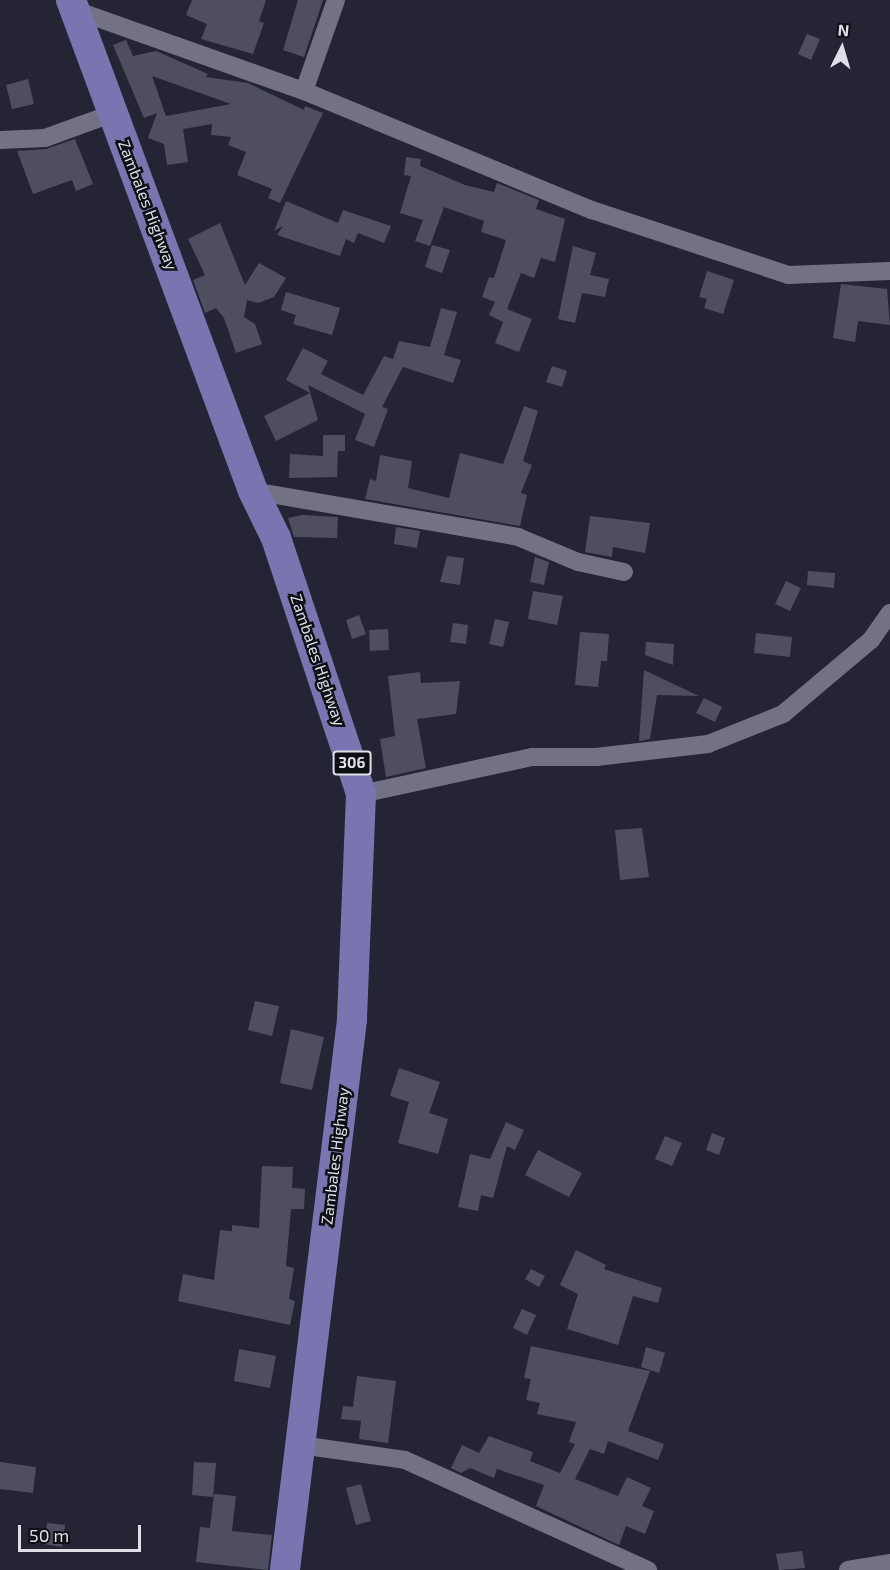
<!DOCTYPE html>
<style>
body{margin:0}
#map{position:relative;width:890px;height:1570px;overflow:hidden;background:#242434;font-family:"Exo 2",sans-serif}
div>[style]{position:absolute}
.building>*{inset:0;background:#4e4e60}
.minor>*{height:18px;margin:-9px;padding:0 9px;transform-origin:9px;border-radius:9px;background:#727284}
.primary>*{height:30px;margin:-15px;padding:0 15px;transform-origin:15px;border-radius:15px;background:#7875b0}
span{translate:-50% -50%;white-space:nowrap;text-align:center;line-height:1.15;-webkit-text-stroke:5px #0e0e15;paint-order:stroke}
.shield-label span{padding:2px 4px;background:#0e0e15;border:2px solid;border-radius:4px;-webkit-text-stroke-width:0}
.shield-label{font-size:15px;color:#dedfe9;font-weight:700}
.street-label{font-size:16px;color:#dedfe9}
.north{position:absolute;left:812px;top:18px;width:60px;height:60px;-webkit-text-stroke:4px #0e0e15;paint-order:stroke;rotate:5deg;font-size:16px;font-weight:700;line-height:24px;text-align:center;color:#dedfe9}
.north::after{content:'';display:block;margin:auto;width:21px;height:27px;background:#dedfe9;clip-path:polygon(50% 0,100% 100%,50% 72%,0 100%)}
.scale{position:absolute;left:18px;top:1525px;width:123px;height:27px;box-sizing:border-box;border:3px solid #dedfe9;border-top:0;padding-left:8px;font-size:18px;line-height:21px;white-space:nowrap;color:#dedfe9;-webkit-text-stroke:4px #0e0e15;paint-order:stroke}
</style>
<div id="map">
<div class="building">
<div style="clip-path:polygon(192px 0,266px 0,259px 21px,264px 23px,253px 54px,201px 39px,207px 24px,186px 15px)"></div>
<div style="clip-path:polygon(298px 0,323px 0,304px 57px,283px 50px)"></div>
<div style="clip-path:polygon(807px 34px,820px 39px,811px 60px,798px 54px)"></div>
<div style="clip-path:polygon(evenodd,126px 40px,133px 56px,156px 51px,208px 74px,206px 77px,248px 83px,304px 110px,305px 106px,323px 113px,280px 203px,268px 198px,272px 189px,237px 175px,246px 152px,228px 145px,231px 137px,211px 135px,212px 124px,183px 129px,188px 162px,167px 165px,164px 144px,148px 138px,157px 113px,144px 118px,113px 45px,126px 40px,152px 76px,231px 104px,166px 116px,152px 76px)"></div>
<div style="clip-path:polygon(28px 79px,34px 104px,12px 109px,6px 85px)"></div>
<div style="clip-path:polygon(75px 139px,93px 184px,76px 191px,72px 180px,33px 194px,17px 151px,46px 149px)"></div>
<div style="clip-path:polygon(406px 157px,421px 159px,420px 166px,465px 185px,494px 192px,497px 183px,539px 200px,536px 209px,565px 219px,555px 262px,541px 258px,534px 278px,521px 273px,507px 309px,532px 319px,519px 352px,495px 343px,503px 322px,489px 315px,495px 302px,482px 297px,489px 277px,494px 278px,506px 240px,481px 232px,484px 221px,444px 207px,430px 246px,415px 241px,423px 220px,400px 213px,411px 176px,404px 175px)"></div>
<div style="clip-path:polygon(286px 201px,338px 223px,343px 210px,391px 226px,384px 243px,358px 233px,354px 243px,346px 239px,340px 256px,277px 235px,283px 226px,274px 231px)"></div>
<div style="clip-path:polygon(220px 223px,245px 285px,259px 263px,286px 278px,274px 297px,258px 303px,247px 300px,244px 317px,255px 324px,262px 344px,236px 353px,224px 318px,216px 308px,205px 313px,193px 280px,205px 275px,188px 239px)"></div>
<div style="clip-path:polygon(432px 245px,450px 250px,442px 273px,425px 267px)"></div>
<div style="clip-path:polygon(573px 246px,596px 253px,590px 275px,609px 279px,605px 297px,582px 293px,575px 323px,558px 319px)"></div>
<div style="clip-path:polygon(707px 271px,734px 280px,723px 314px,704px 308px,707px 299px,699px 297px)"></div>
<div style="clip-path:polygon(841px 284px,887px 289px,890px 325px,858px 321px,855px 342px,833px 338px)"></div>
<div style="clip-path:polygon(286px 292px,340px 308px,332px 335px,293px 324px,296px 315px,281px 310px)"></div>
<div style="clip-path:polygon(441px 308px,457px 312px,444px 355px,461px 360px,453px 383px,403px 367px,382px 407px,388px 409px,374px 447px,355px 440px,365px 414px,308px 385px,318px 420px,276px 441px,264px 416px,310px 393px,286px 380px,303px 348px,328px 361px,321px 374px,363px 395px,384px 356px,393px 359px,399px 341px,430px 347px)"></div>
<div style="clip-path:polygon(552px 366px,567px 371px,562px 387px,546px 382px)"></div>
<div style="clip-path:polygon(524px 406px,538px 411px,523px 461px,532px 465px,521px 493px,527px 495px,520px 526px,365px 499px,370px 479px,376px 481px,380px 455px,412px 461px,408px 488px,449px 498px,460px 453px,503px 464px)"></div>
<div style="clip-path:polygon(323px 435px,345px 435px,345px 451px,338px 451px,337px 477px,289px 478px,290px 454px,323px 456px)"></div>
<div style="clip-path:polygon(302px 515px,338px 517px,337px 538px,294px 537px,288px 518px)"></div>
<div style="clip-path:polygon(590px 516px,650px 523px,645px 553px,613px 547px,612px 557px,585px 552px)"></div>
<div style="clip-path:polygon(396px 527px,420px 531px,417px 548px,394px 544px)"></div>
<div style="clip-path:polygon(447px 556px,464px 558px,460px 585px,440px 582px)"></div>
<div style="clip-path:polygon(535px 557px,549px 562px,544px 585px,530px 582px)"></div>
<div style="clip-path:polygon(808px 571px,835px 573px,834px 588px,807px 585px)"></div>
<div style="clip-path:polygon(786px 581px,801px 588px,790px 611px,775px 604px)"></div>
<div style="clip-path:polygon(533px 591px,563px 596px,557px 625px,528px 619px)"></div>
<div style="clip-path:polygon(359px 615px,366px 634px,352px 639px,346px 620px)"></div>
<div style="clip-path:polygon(495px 619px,509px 622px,503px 647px,489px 644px)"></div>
<div style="clip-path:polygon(453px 623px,468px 625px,466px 644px,450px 642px)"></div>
<div style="clip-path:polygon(388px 629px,389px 650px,370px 651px,369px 630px)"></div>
<div style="clip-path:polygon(580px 632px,609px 634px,607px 661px,601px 661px,598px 687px,575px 685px)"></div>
<div style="clip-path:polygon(756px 633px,792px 637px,790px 657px,754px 653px)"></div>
<div style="clip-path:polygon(646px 642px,674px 644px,673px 665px,645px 655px)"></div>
<div style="clip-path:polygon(644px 670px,699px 696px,657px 695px,650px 739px,639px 741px)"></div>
<div style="clip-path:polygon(420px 672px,421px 683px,460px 681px,456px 714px,417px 719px,426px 768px,386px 777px,380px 739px,395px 736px,388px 676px)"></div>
<div style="clip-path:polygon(704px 698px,722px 707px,715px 722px,696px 713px)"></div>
<div style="clip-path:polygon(642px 828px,649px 877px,620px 880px,615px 830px)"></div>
<div style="clip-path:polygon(255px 1001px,279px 1006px,272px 1036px,248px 1030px)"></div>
<div style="clip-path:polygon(291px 1029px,324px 1037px,312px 1090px,280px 1083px)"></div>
<div style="clip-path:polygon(399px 1068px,440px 1082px,429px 1113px,448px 1119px,438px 1154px,398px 1143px,409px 1102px,390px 1096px)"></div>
<div style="clip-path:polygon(506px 1122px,524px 1130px,515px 1150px,507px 1146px,493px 1198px,481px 1195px,478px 1211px,458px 1207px,470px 1154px,490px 1159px)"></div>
<div style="clip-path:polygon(712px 1133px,725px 1138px,719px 1155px,706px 1150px)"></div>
<div style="clip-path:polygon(665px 1136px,682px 1143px,672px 1166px,655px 1159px)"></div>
<div style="clip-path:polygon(538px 1150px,582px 1173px,569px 1197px,525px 1175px)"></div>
<div style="clip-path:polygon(262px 1166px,293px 1167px,292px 1188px,305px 1189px,304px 1209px,291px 1209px,286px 1266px,294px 1268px,289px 1299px,295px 1301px,290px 1325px,178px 1301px,183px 1274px,214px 1280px,220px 1230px,232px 1231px,232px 1225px,259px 1228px)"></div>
<div style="clip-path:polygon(576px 1250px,606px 1265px,604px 1269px,662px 1288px,658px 1303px,633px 1296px,618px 1345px,567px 1329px,578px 1294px,560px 1285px)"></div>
<div style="clip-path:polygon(531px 1269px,545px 1276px,539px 1287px,525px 1279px)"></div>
<div style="clip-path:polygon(522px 1309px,536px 1315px,527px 1335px,513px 1328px)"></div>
<div style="clip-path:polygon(531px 1346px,650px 1371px,628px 1431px,664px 1444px,658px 1460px,608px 1441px,604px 1454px,590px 1449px,575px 1479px,618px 1496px,627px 1477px,651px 1488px,642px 1506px,654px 1511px,645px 1534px,626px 1526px,619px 1545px,536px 1506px,544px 1485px,497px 1469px,494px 1478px,470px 1468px,461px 1473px,451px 1468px,462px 1445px,479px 1453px,489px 1436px,533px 1452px,530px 1461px,560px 1473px,575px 1444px,569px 1442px,576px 1422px,537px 1414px,540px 1403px,526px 1400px,531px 1379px,524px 1378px)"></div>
<div style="clip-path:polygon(646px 1347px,665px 1353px,659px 1373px,641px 1367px)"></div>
<div style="clip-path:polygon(239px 1349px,276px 1356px,270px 1388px,234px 1381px)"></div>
<div style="clip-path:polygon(357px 1376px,396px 1381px,388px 1443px,359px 1439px,361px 1421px,341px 1419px,343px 1406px,353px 1407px)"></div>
<div style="clip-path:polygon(0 1462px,36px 1467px,33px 1493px,0 1489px)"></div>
<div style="clip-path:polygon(194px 1462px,216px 1463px,213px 1497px,192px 1495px)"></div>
<div style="clip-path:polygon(361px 1484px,371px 1521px,356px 1525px,346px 1488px)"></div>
<div style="clip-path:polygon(214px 1494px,236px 1496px,232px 1531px,272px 1535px,268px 1570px,196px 1562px,200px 1527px,210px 1528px)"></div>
<div style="clip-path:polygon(47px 1523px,65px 1525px,62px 1547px,44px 1544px)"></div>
<div style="clip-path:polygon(802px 1551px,805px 1568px,779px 1570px,776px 1554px)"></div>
</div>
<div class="minor">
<div style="left:75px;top:10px;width:243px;rotate:19.5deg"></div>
<div style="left:304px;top:91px;width:312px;rotate:22.5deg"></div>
<div style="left:592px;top:210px;width:206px;rotate:18.3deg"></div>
<div style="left:788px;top:275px;width:102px;rotate:-2.2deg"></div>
<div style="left:304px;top:91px;width:96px;rotate:-70.6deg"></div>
<div style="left:0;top:140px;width:45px;rotate:-2.5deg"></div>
<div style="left:45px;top:138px;width:73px;rotate:-19.9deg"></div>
<div style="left:253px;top:491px;width:269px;rotate:9.8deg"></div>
<div style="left:518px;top:537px;width:65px;rotate:22.6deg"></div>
<div style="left:578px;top:562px;width:47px;rotate:12.3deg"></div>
<div style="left:361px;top:794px;width:175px;rotate:-12.2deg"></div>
<div style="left:532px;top:757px;width:64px"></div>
<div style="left:596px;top:757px;width:113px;rotate:-6.6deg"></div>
<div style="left:708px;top:744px;width:81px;rotate:-21.8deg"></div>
<div style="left:783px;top:714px;width:115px;rotate:-40.1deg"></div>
<div style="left:871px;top:640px;width:33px;rotate:-55deg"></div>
<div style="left:300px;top:1445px;width:106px;rotate:8.1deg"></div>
<div style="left:405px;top:1460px;width:267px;rotate:24.4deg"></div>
<div style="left:848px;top:1570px;width:43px;rotate:-9.5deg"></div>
</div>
<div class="primary">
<div style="left:71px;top:0;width:524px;rotate:69.66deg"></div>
<div style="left:253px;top:491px;width:52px;rotate:63.9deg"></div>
<div style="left:276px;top:538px;width:270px;rotate:71.6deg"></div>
<div style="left:361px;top:794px;width:226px;rotate:92.3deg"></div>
<div style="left:352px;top:1020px;width:554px;rotate:96.95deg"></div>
</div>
<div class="shield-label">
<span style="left:352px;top:763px">306</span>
</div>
<div class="street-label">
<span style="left:148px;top:205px;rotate:69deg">Zambales Highway</span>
<span style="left:318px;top:660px;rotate:71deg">Zambales Highway</span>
<span style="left:335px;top:1156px;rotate:-83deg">Zambales Highway</span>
</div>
<div class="north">N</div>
<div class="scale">50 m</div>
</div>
